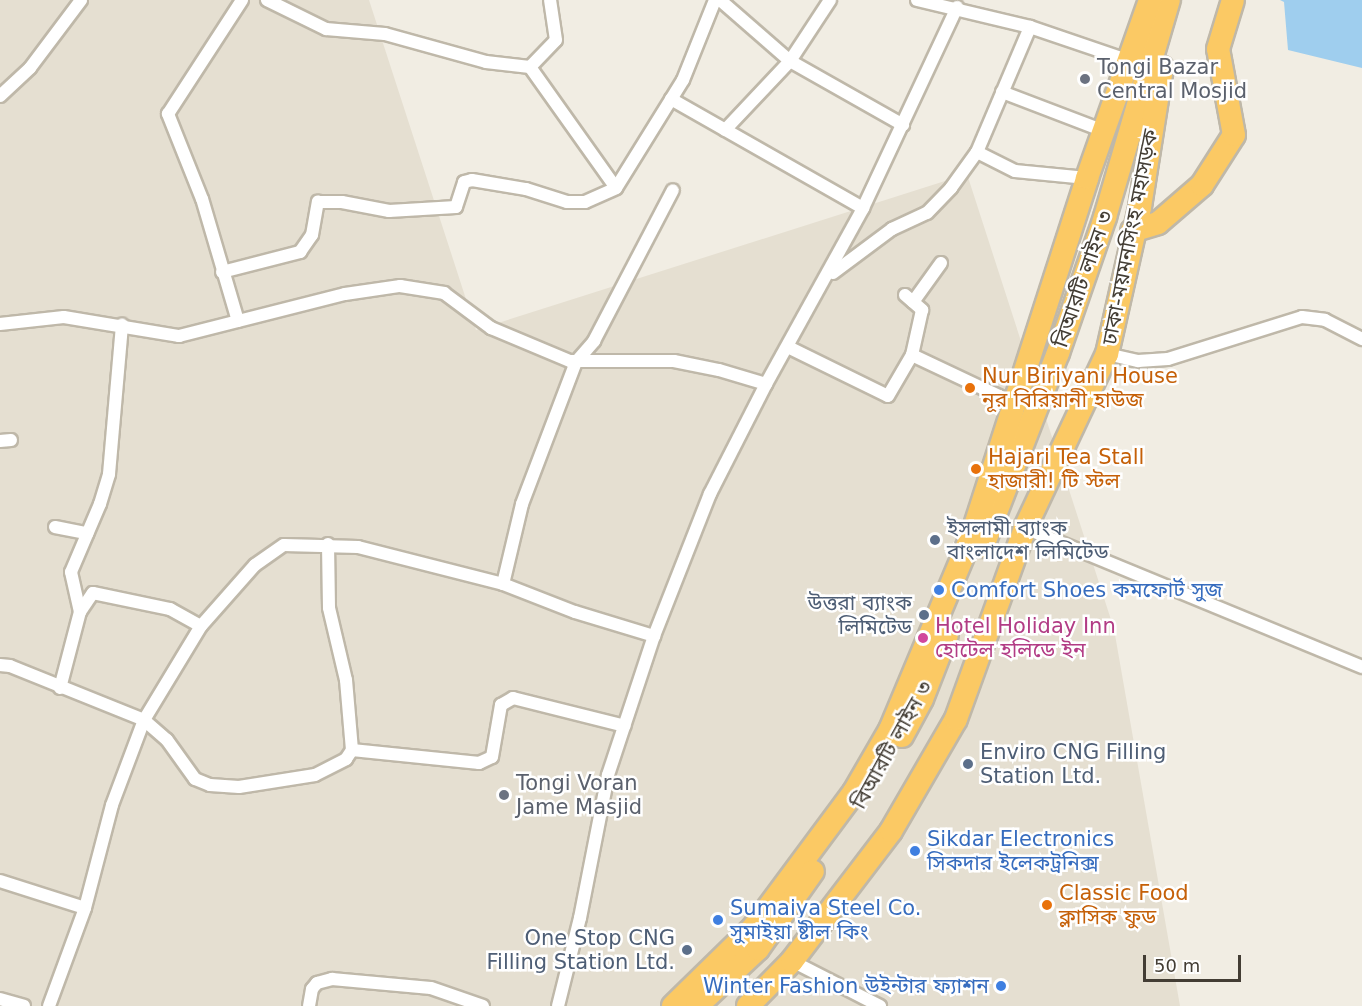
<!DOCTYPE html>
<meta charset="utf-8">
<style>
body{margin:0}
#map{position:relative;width:1362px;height:1006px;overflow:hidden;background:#f1ede3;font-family:"DejaVu Sans","Noto Sans Bengali",sans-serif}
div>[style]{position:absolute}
.residential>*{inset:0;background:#e5dfd1}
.water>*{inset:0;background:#9fceee}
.roads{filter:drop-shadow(2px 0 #bfb8a9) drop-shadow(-2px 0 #bfb8a9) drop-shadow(0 2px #bfb8a9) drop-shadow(0 -2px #bfb8a9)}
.street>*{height:12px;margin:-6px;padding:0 6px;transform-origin:6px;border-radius:6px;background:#fff}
.highway>*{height:22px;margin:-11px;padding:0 11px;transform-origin:11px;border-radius:11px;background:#fbc964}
.dots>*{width:16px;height:16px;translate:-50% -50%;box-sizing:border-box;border:3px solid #fff;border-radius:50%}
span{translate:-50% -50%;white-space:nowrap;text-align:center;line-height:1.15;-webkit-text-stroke:5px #fff;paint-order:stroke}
.worship-label{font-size:21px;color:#5b616d}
.left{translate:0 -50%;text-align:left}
.street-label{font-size:21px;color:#433d34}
.food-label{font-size:21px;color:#c56008}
.service-label{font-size:21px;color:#4e5e75}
.right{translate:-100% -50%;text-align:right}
.shop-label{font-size:21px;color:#366cbe}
.hotel-label{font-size:21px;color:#b23c85}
.scale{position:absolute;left:1143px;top:955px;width:98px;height:27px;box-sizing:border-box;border:3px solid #433d34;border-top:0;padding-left:8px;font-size:18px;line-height:21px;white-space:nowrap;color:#433d34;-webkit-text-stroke:4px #fff;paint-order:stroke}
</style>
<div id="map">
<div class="residential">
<div style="clip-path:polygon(0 0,369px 0,476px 330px,967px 174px,1114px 629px,1180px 1006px,0 1006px)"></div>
</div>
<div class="water">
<div style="clip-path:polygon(1280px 0,1362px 0,1362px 68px,1288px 50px,1284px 2px)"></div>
</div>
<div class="roads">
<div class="street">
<div style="left:267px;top:0;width:66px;rotate:26.2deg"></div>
<div style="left:326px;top:29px;width:59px;rotate:4.8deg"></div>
<div style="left:385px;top:34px;width:105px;rotate:15.5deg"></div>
<div style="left:486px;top:62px;width:44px;rotate:6.5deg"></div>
<div style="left:530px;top:67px;width:148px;rotate:54.6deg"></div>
<div style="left:720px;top:0;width:93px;rotate:41.1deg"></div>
<div style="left:790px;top:61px;width:130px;rotate:29.5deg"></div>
<div style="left:917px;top:0;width:116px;rotate:13.4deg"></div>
<div style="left:1030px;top:27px;width:106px;rotate:18.8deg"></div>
<div style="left:530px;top:67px;width:37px;rotate:-46deg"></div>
<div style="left:556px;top:40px;width:40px;rotate:-98.5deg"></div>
<div style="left:1002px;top:92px;width:109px;rotate:20.9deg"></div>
<div style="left:0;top:96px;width:41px;rotate:-43deg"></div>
<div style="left:30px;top:68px;width:85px;rotate:-53.1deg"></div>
<div style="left:671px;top:99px;width:221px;rotate:29.6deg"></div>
<div style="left:725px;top:130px;width:95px;rotate:-46.7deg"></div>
<div style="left:790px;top:61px;width:73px;rotate:-56.7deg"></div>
<div style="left:977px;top:152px;width:42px;rotate:26.6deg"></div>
<div style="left:1015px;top:171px;width:72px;rotate:5.6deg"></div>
<div style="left:222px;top:272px;width:81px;rotate:-14.4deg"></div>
<div style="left:300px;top:252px;width:21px;rotate:-55deg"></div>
<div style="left:312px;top:235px;width:34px;rotate:-80deg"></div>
<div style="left:318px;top:202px;width:24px"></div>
<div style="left:342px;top:202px;width:48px;rotate:10.8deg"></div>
<div style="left:389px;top:211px;width:67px;rotate:-3.4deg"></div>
<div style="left:456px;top:207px;width:26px;rotate:-72deg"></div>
<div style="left:464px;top:182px;width:8px;rotate:-14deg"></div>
<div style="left:472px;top:180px;width:55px;rotate:9.5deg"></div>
<div style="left:526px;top:189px;width:43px;rotate:17.6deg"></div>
<div style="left:567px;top:202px;width:18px"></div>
<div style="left:585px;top:202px;width:34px;rotate:-24deg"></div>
<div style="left:616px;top:188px;width:127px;rotate:-58.2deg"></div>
<div style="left:683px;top:80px;width:86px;rotate:-68.2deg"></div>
<div style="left:833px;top:273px;width:74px;rotate:-36.7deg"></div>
<div style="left:892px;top:229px;width:38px;rotate:-25deg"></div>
<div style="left:927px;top:213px;width:35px;rotate:-46deg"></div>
<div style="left:951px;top:188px;width:44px;rotate:-54.2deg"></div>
<div style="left:977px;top:152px;width:136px;rotate:-67deg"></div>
<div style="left:905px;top:295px;width:23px;rotate:41deg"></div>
<div style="left:922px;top:310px;width:46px;rotate:102.5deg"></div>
<div style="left:913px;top:302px;width:48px;rotate:-54.3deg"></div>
<div style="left:238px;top:321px;width:127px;rotate:-106.4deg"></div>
<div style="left:202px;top:199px;width:92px;rotate:-111.8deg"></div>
<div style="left:168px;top:114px;width:136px;rotate:-57deg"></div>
<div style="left:0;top:324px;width:64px;rotate:-6.2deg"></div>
<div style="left:64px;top:317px;width:117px;rotate:9.4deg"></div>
<div style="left:179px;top:336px;width:171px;rotate:-14.2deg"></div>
<div style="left:345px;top:294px;width:56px;rotate:-8.3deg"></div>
<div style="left:400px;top:286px;width:45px;rotate:9deg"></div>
<div style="left:444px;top:293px;width:59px;rotate:36.7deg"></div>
<div style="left:491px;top:328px;width:86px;rotate:22.7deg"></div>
<div style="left:570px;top:361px;width:104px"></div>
<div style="left:674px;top:361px;width:46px;rotate:11.3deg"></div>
<div style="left:719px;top:370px;width:49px;rotate:16.6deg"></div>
<div style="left:788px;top:347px;width:111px;rotate:26.1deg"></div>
<div style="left:888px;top:396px;width:48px;rotate:-59.7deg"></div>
<div style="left:912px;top:355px;width:113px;rotate:25.2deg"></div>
<div style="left:1107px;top:354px;width:32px;rotate:13deg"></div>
<div style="left:1138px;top:361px;width:30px;rotate:-4deg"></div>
<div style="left:1168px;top:359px;width:140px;rotate:-17.4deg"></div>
<div style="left:1302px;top:317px;width:23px;rotate:7deg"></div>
<div style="left:1325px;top:320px;width:42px;rotate:27.2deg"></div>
<div style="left:0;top:441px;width:11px;rotate:-5deg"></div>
<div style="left:55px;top:527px;width:33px;rotate:11deg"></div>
<div style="left:1025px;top:528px;width:365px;rotate:22.4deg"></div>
<div style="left:328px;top:544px;width:64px;rotate:89.1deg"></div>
<div style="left:329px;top:608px;width:74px;rotate:76.7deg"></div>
<div style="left:346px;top:680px;width:70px;rotate:85.1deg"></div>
<div style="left:352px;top:750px;width:128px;rotate:5.8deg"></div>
<div style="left:479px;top:763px;width:14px;rotate:-25deg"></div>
<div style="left:492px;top:757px;width:53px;rotate:-80.2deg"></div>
<div style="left:501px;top:705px;width:14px;rotate:-30deg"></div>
<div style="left:513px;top:698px;width:115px;rotate:14deg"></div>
<div style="left:503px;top:584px;width:82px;rotate:-76.6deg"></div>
<div style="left:522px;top:504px;width:152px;rotate:-69.2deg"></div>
<div style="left:576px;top:362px;width:28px;rotate:-49deg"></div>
<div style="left:594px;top:341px;width:170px;rotate:-62.4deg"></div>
<div style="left:80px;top:612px;width:41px;rotate:-102.7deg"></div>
<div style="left:71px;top:572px;width:74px;rotate:-66.9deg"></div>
<div style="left:100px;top:504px;width:31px;rotate:-73deg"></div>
<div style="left:109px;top:474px;width:150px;rotate:-85deg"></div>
<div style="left:0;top:665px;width:10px;rotate:6deg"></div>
<div style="left:10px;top:666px;width:144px;rotate:21.9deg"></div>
<div style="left:144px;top:720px;width:30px;rotate:41deg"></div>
<div style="left:167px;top:740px;width:48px;rotate:54.3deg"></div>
<div style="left:195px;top:779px;width:16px;rotate:22deg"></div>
<div style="left:210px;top:785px;width:29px;rotate:4deg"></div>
<div style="left:239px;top:787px;width:77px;rotate:-9deg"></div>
<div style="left:315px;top:775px;width:35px;rotate:-27deg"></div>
<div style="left:346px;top:759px;width:11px;rotate:-56deg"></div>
<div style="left:60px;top:688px;width:79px;rotate:-75.3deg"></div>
<div style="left:80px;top:612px;width:23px;rotate:-56deg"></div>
<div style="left:93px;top:593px;width:79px;rotate:11.7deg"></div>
<div style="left:170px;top:609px;width:35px;rotate:29deg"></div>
<div style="left:0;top:881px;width:89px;rotate:17.6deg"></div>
<div style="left:792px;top:961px;width:99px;rotate:27.1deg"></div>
<div style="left:0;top:999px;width:25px;rotate:16deg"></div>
<div style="left:49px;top:1006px;width:104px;rotate:-69.8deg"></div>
<div style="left:85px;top:908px;width:106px;rotate:-75.3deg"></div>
<div style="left:112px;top:805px;width:91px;rotate:-69.4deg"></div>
<div style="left:144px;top:720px;width:110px;rotate:-58.8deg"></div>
<div style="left:201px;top:626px;width:81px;rotate:-48.5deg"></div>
<div style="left:255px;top:565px;width:35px;rotate:-35deg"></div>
<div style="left:284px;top:545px;width:74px;rotate:1.5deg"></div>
<div style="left:358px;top:547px;width:150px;rotate:14.3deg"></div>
<div style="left:503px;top:584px;width:77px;rotate:21.3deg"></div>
<div style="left:575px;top:612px;width:83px;rotate:16.9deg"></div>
<div style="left:309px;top:1006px;width:17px;rotate:-80deg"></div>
<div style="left:312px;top:989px;width:8px;rotate:-50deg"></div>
<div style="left:317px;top:983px;width:16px;rotate:-15deg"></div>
<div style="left:332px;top:979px;width:99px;rotate:5.2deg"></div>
<div style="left:431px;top:988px;width:55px;rotate:19.1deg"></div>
<div style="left:558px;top:1006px;width:91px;rotate:-76deg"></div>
<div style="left:580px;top:918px;width:146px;rotate:-78.9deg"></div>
<div style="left:608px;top:775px;width:146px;rotate:-71.7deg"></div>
<div style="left:654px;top:636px;width:153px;rotate:-68.5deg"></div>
<div style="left:710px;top:494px;width:123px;rotate:-63deg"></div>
<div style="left:766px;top:384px;width:201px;rotate:-61.1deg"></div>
<div style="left:863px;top:208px;width:222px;rotate:-64.9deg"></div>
</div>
<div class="highway">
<div style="left:1132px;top:231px;width:27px;rotate:-17deg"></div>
<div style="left:1158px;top:223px;width:58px;rotate:-40.8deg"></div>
<div style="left:1202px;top:185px;width:59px;rotate:-57.4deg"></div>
<div style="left:1234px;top:135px;width:87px;rotate:-100.5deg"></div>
<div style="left:1218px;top:49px;width:51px;rotate:-73deg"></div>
<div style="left:983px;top:546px;width:207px;rotate:-68.8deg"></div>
<div style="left:1058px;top:353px;width:144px;rotate:-70.9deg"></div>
<div style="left:1105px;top:217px;width:226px;rotate:-73.6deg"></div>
<div style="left:902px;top:736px;width:42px;rotate:-61.6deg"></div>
<div style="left:922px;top:699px;width:69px;rotate:-68.7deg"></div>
<div style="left:673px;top:1006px;width:112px;rotate:-44.3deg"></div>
<div style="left:753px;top:928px;width:169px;rotate:-53.4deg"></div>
<div style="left:854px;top:792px;width:72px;rotate:-59.9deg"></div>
<div style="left:890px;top:730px;width:212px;rotate:-67.2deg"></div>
<div style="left:972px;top:535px;width:375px;rotate:-72.1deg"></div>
<div style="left:1087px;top:178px;width:189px;rotate:-70.5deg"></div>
<div style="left:697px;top:1006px;width:83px;rotate:-43.1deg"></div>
<div style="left:758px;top:949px;width:95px;rotate:-54.8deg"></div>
<div style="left:748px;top:1006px;width:63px;rotate:-45.6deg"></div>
<div style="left:792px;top:961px;width:163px;rotate:-52.7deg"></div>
<div style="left:891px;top:831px;width:129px;rotate:-59.9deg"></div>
<div style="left:956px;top:719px;width:203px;rotate:-70.1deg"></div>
<div style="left:1025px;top:528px;width:192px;rotate:-64.8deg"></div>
<div style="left:1107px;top:354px;width:151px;rotate:-77.3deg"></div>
<div style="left:1140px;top:207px;width:141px;rotate:-81deg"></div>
</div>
</div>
<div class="dots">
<div style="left:1085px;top:79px;background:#6b7280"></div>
<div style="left:970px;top:388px;background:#e8710a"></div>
<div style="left:976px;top:469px;background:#e8710a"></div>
<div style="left:935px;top:540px;background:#5c6f8a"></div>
<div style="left:939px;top:590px;background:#3f7fe0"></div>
<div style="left:924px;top:615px;background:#5c6f8a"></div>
<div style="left:923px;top:638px;background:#d1479c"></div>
<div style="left:968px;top:764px;background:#5c6f8a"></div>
<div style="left:504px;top:795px;background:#6b7280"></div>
<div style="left:915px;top:851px;background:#3f7fe0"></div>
<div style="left:1047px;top:905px;background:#e8710a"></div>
<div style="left:718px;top:920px;background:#3f7fe0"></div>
<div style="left:687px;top:950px;background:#5c6f8a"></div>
<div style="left:1001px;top:986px;background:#3f7fe0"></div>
</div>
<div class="worship-label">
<span class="left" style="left:1097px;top:79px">Tongi Bazar<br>Central Mosjid</span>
<span class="left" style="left:516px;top:795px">Tongi Voran<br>Jame Masjid</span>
</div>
<div class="street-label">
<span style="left:1130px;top:237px;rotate:-79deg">ঢাকা-ময়মনসিংহ মহাসড়ক</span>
<span style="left:1083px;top:279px;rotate:-71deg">বিআরটি লাইন ৩</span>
<span style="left:892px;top:745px;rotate:-61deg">বিআরটি লাইন ৩</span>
</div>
<div class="food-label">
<span class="left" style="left:982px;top:388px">Nur Biriyani House<br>নূর বিরিয়ানী হাউজ</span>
<span class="left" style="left:988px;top:469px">Hajari Tea Stall<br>হাজারী! টি স্টল</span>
<span class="left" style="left:1059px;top:905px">Classic Food<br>ক্লাসিক ফুড</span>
</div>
<div class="service-label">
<span class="left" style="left:947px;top:540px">ইসলামী ব্যাংক<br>বাংলাদেশ লিমিটেড</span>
<span class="right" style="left:912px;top:615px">উত্তরা ব্যাংক<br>লিমিটেড</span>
<span class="left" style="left:980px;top:764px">Enviro CNG Filling<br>Station Ltd.</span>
<span class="right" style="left:675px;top:950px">One Stop CNG<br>Filling Station Ltd.</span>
</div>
<div class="shop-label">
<span class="left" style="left:951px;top:590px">Comfort Shoes কমফোর্ট সুজ</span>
<span class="left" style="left:927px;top:851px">Sikdar Electronics<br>সিকদার ইলেকট্রনিক্স</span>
<span class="left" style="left:730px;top:920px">Sumaiya Steel Co.<br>সুমাইয়া ষ্টীল কিং</span>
<span class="right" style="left:989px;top:986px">Winter Fashion উইন্টার ফ্যাশন</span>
</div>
<div class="hotel-label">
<span class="left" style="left:935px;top:638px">Hotel Holiday Inn<br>হোটেল হলিডে ইন</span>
</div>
<div class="scale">50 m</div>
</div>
